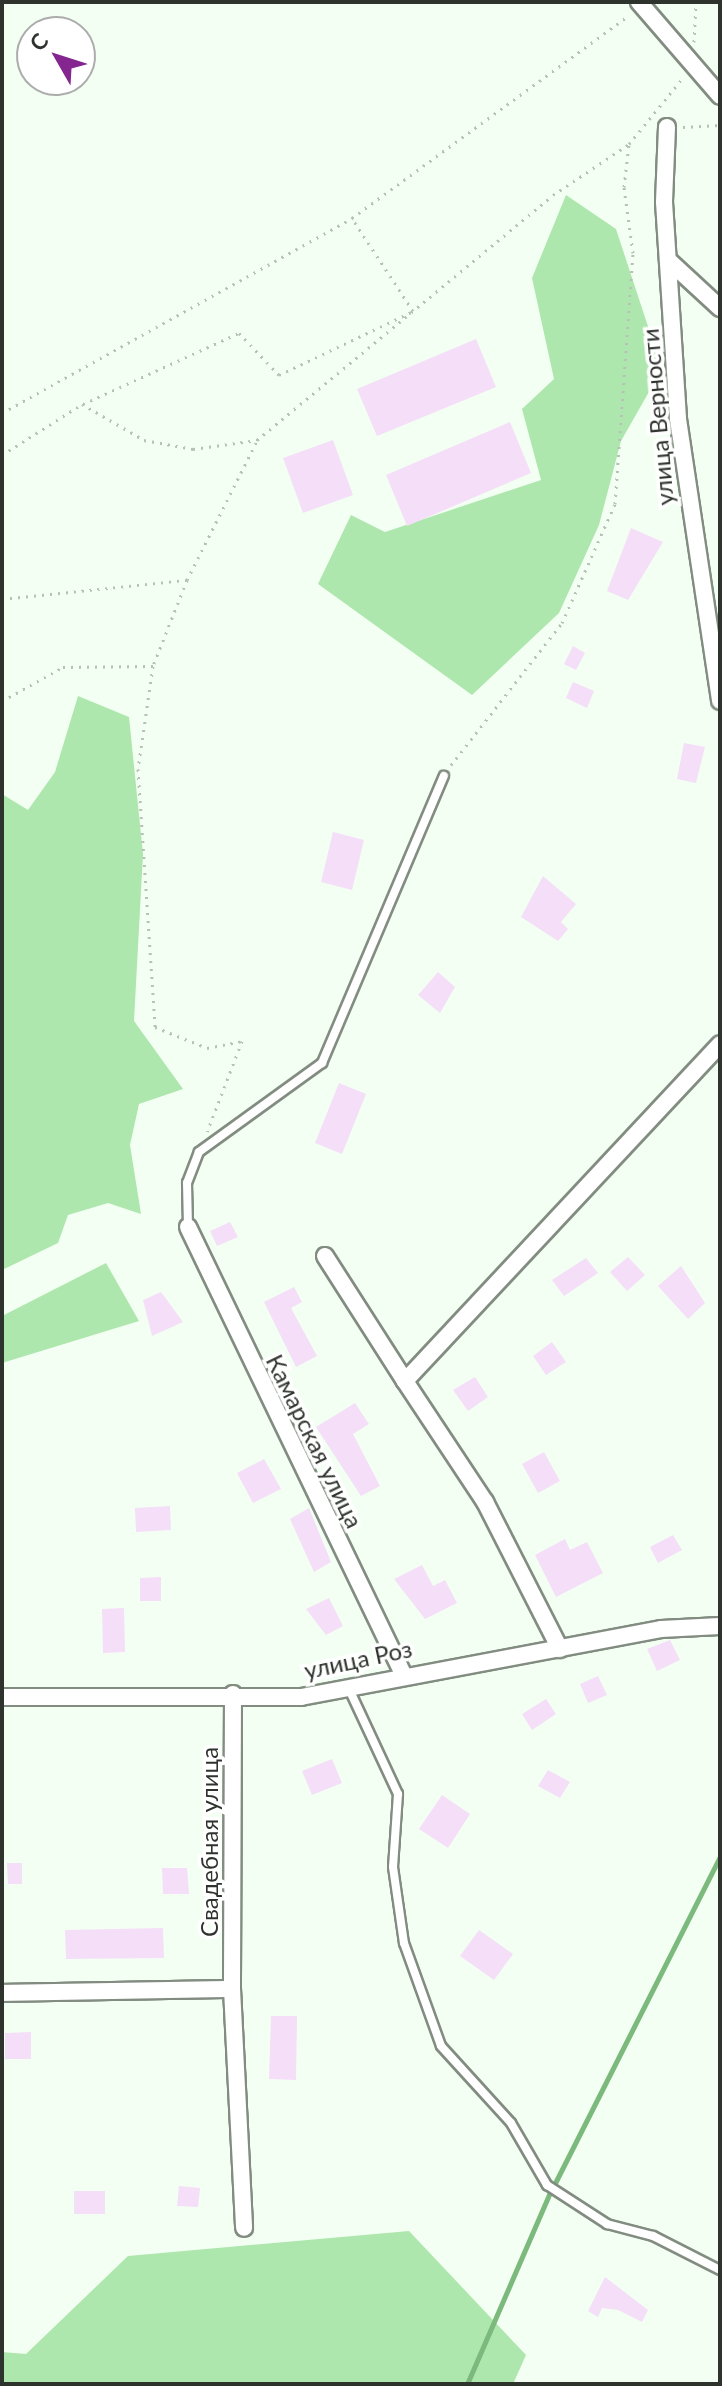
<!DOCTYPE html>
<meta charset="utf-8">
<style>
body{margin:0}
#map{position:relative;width:722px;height:2386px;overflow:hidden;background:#f3fff3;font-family:Lato,sans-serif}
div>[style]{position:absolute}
.green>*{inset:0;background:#aee7ad}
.stream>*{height:5px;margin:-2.5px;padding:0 2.5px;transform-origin:2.5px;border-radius:2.5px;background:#7cb97c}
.building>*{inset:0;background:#f5def8}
.path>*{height:3px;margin-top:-1.5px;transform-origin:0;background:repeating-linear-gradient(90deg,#b7c1b7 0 2px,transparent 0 8px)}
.roads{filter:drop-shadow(2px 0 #828c81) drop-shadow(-2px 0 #828c81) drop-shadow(0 2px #828c81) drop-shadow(0 -2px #828c81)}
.lane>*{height:8px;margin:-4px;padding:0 4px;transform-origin:4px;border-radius:4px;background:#fff}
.street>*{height:16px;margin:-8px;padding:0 8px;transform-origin:8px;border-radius:8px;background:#fff}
span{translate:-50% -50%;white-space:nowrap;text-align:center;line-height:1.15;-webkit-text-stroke:7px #fff;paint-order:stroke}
.street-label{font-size:24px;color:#2e332e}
.frame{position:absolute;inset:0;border:4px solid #2e332e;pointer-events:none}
.north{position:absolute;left:16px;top:16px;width:80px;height:80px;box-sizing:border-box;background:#fff;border:2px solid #abadab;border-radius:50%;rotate:309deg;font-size:22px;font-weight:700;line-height:32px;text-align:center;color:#2e332e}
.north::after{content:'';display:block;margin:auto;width:28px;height:36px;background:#842590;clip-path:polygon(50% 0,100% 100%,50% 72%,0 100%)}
</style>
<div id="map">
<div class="green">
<div style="clip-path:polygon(566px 195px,616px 229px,662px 369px,621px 441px,599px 525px,559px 613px,472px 695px,318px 584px,351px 515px,385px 532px,541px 480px,522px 409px,554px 379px,532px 278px)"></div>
<div style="clip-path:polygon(78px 696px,129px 717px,143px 854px,134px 1021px,183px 1089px,139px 1104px,130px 1145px,141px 1214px,108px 1203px,68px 1215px,58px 1243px,2px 1270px,2px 794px,28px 810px,55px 772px)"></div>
<div style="clip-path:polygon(106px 1263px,139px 1321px,2px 1363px,2px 1316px)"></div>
<div style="clip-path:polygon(409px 2231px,526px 2355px,513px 2384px,2px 2384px,2px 2352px,26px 2354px,128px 2256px)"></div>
</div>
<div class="stream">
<div style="left:555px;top:2183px;width:366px;rotate:-63.2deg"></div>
<div style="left:467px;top:2384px;width:209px;rotate:-66.6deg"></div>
</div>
<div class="building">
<div style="clip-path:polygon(476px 339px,496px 387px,377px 436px,357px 389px)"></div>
<div style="clip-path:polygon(510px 422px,531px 473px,407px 526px,386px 475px)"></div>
<div style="clip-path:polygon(333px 440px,353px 495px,303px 513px,283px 458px)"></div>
<div style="clip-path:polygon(631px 528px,663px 542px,628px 600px,607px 591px)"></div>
<div style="clip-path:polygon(573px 646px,585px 653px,576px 670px,564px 664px)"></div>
<div style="clip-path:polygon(573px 682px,594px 691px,587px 708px,566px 698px)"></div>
<div style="clip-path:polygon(684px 743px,705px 747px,696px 783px,677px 779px)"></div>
<div style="clip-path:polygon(333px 832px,364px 840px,352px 890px,321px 882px)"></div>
<div style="clip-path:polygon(543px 876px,576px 904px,561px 922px,568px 929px,558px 941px,521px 917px)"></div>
<div style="clip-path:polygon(438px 972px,455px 987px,440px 1013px,418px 995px)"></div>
<div style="clip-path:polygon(339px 1083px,366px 1094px,342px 1154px,315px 1143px)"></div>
<div style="clip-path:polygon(230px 1222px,238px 1237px,217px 1246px,210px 1231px)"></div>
<div style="clip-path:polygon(628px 1257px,645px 1275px,627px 1291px,610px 1272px)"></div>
<div style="clip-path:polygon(586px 1258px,598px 1273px,564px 1296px,552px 1280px)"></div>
<div style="clip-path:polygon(681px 1266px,705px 1303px,688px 1319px,658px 1286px)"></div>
<div style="clip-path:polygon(294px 1287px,302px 1302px,291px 1308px,317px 1356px,296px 1367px,264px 1302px)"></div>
<div style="clip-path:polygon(161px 1292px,183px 1322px,152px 1336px,143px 1300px)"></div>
<div style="clip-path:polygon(552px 1342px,566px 1362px,546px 1375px,533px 1356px)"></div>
<div style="clip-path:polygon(475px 1377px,488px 1397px,468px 1411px,453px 1390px)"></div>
<div style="clip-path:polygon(355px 1403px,369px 1424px,353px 1434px,380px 1486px,361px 1496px,316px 1427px)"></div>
<div style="clip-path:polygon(544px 1452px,560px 1481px,538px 1493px,522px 1464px)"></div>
<div style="clip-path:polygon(264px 1459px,281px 1489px,253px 1503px,237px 1473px)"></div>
<div style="clip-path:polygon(170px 1506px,171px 1530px,136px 1532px,135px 1508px)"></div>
<div style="clip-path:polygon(309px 1508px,331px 1562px,314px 1572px,290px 1519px)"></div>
<div style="clip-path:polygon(673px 1535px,682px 1550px,658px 1563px,650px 1547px)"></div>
<div style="clip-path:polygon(565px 1539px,570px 1550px,587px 1542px,603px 1573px,556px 1597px,535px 1555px)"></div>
<div style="clip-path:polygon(422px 1565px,433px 1586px,445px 1580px,457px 1603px,425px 1619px,394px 1579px)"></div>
<div style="clip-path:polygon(161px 1577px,161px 1601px,140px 1601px,140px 1578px)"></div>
<div style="clip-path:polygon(329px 1598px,343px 1626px,326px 1635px,306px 1609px)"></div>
<div style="clip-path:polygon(124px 1608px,125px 1652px,103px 1653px,102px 1609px)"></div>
<div style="clip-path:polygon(670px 1640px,680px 1660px,657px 1671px,647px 1649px)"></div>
<div style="clip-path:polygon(598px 1676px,607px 1695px,588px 1703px,580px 1684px)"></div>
<div style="clip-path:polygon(546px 1699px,556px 1714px,532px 1730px,522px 1714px)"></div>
<div style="clip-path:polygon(332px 1759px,342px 1783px,312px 1795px,302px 1771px)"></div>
<div style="clip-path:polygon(548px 1770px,570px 1782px,560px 1798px,538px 1786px)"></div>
<div style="clip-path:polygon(442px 1795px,470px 1814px,448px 1848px,419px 1829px)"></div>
<div style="clip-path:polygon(7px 1863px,22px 1863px,22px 1884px,8px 1884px)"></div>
<div style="clip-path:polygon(162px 1868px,187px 1868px,189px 1894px,163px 1894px)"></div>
<div style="clip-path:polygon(163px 1928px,164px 1958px,66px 1959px,65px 1930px)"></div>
<div style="clip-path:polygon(479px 1930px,513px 1954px,494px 1980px,460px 1956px)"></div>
<div style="clip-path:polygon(271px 2016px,297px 2016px,296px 2080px,269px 2079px)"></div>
<div style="clip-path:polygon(31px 2032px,31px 2059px,5px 2059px,5px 2033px)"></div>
<div style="clip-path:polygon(179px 2186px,200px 2188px,198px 2207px,177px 2206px)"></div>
<div style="clip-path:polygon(74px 2191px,105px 2191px,105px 2214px,74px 2214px)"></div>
<div style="clip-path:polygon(605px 2277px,648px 2310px,642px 2322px,618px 2310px,602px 2308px,598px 2317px,588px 2311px)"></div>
</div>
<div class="path">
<div style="left:694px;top:42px;width:40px;rotate:-87.1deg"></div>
<div style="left:683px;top:127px;width:37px;rotate:-3deg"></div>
<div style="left:83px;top:404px;width:171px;rotate:-24.5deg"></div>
<div style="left:239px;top:333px;width:58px;rotate:46.4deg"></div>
<div style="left:279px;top:375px;width:148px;rotate:-25.5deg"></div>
<div style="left:413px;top:311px;width:111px;rotate:-123.3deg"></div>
<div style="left:352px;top:218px;width:343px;rotate:-36.2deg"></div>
<div style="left:2px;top:413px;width:401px;rotate:-29.1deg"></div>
<div style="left:2px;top:455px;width:95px;rotate:-32.5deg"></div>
<div style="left:82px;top:404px;width:72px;rotate:30.1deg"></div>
<div style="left:144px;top:440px;width:50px;rotate:10.4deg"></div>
<div style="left:193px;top:449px;width:65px;rotate:-8deg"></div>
<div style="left:257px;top:440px;width:384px;rotate:-39.6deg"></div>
<div style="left:553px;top:195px;width:92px;rotate:-33.9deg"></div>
<div style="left:629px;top:144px;width:84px;rotate:-50.8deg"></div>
<div style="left:187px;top:580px;width:156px;rotate:-63.3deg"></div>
<div style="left:2px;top:599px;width:186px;rotate:-5.9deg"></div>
<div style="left:187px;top:580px;width:92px;rotate:111.6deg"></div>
<div style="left:2px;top:701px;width:70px;rotate:-29.1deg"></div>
<div style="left:63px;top:667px;width:90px;rotate:-0.6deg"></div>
<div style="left:153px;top:666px;width:104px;rotate:98.3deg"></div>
<div style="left:138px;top:769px;width:259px;rotate:86.2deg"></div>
<div style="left:155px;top:1027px;width:56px;rotate:22deg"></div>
<div style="left:207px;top:1048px;width:36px;rotate:-11deg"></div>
<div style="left:242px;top:1041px;width:97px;rotate:111deg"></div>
<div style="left:451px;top:765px;width:180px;rotate:-52deg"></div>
<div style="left:562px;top:623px;width:130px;rotate:-66deg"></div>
<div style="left:615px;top:504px;width:252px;rotate:-85.9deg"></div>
<div style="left:633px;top:253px;width:67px;rotate:-97.8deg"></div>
<div style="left:624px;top:187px;width:43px;rotate:-83.4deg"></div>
</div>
<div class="roads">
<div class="lane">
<div style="left:188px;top:1227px;width:44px;rotate:-91.3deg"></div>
<div style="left:187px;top:1183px;width:33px;rotate:-69deg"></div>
<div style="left:199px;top:1152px;width:152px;rotate:-35.9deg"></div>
<div style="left:322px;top:1063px;width:312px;rotate:-67deg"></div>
<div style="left:349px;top:1689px;width:116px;rotate:65deg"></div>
<div style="left:398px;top:1794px;width:73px;rotate:93.9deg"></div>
<div style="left:393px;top:1867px;width:77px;rotate:81.8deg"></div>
<div style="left:404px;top:1943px;width:109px;rotate:70.2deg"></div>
<div style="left:441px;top:2046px;width:104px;rotate:47.7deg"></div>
<div style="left:511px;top:2123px;width:72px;rotate:59.9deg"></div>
<div style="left:547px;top:2185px;width:72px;rotate:33deg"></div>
<div style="left:607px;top:2224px;width:48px;rotate:14.6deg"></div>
<div style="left:653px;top:2236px;width:75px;rotate:26.9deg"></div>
</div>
<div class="street">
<div style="left:639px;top:2px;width:124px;rotate:49.2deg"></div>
<div style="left:667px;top:127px;width:75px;rotate:92.3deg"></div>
<div style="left:664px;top:202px;width:217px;rotate:86.3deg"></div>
<div style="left:678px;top:419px;width:285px;rotate:81.5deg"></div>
<div style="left:668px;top:260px;width:71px;rotate:42.7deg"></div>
<div style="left:188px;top:1227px;width:496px;rotate:64.3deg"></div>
<div style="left:325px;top:1256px;width:148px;rotate:57.4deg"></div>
<div style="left:560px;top:1649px;width:165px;rotate:-117deg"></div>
<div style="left:485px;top:1502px;width:145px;rotate:-123.5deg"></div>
<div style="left:405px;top:1381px;width:461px;rotate:-46.9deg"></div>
<div style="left:233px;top:1694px;width:295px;rotate:90.2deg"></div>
<div style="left:232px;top:1989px;width:239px;rotate:87.1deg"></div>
<div style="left:2px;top:1697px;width:299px"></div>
<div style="left:301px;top:1697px;width:366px;rotate:-10.7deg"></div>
<div style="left:661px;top:1629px;width:59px;rotate:-2.9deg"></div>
<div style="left:2px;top:1993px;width:230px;rotate:-1deg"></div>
</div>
</div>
<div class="street-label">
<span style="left:657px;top:417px;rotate:-95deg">улица Верности</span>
<span style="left:315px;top:1441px;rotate:64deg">Камарская улица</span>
<span style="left:358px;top:1659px;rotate:-12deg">улица Роз</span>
<span style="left:209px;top:1842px;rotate:-90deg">Свадебная улица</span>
</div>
<div class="frame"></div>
<div class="north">С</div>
</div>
